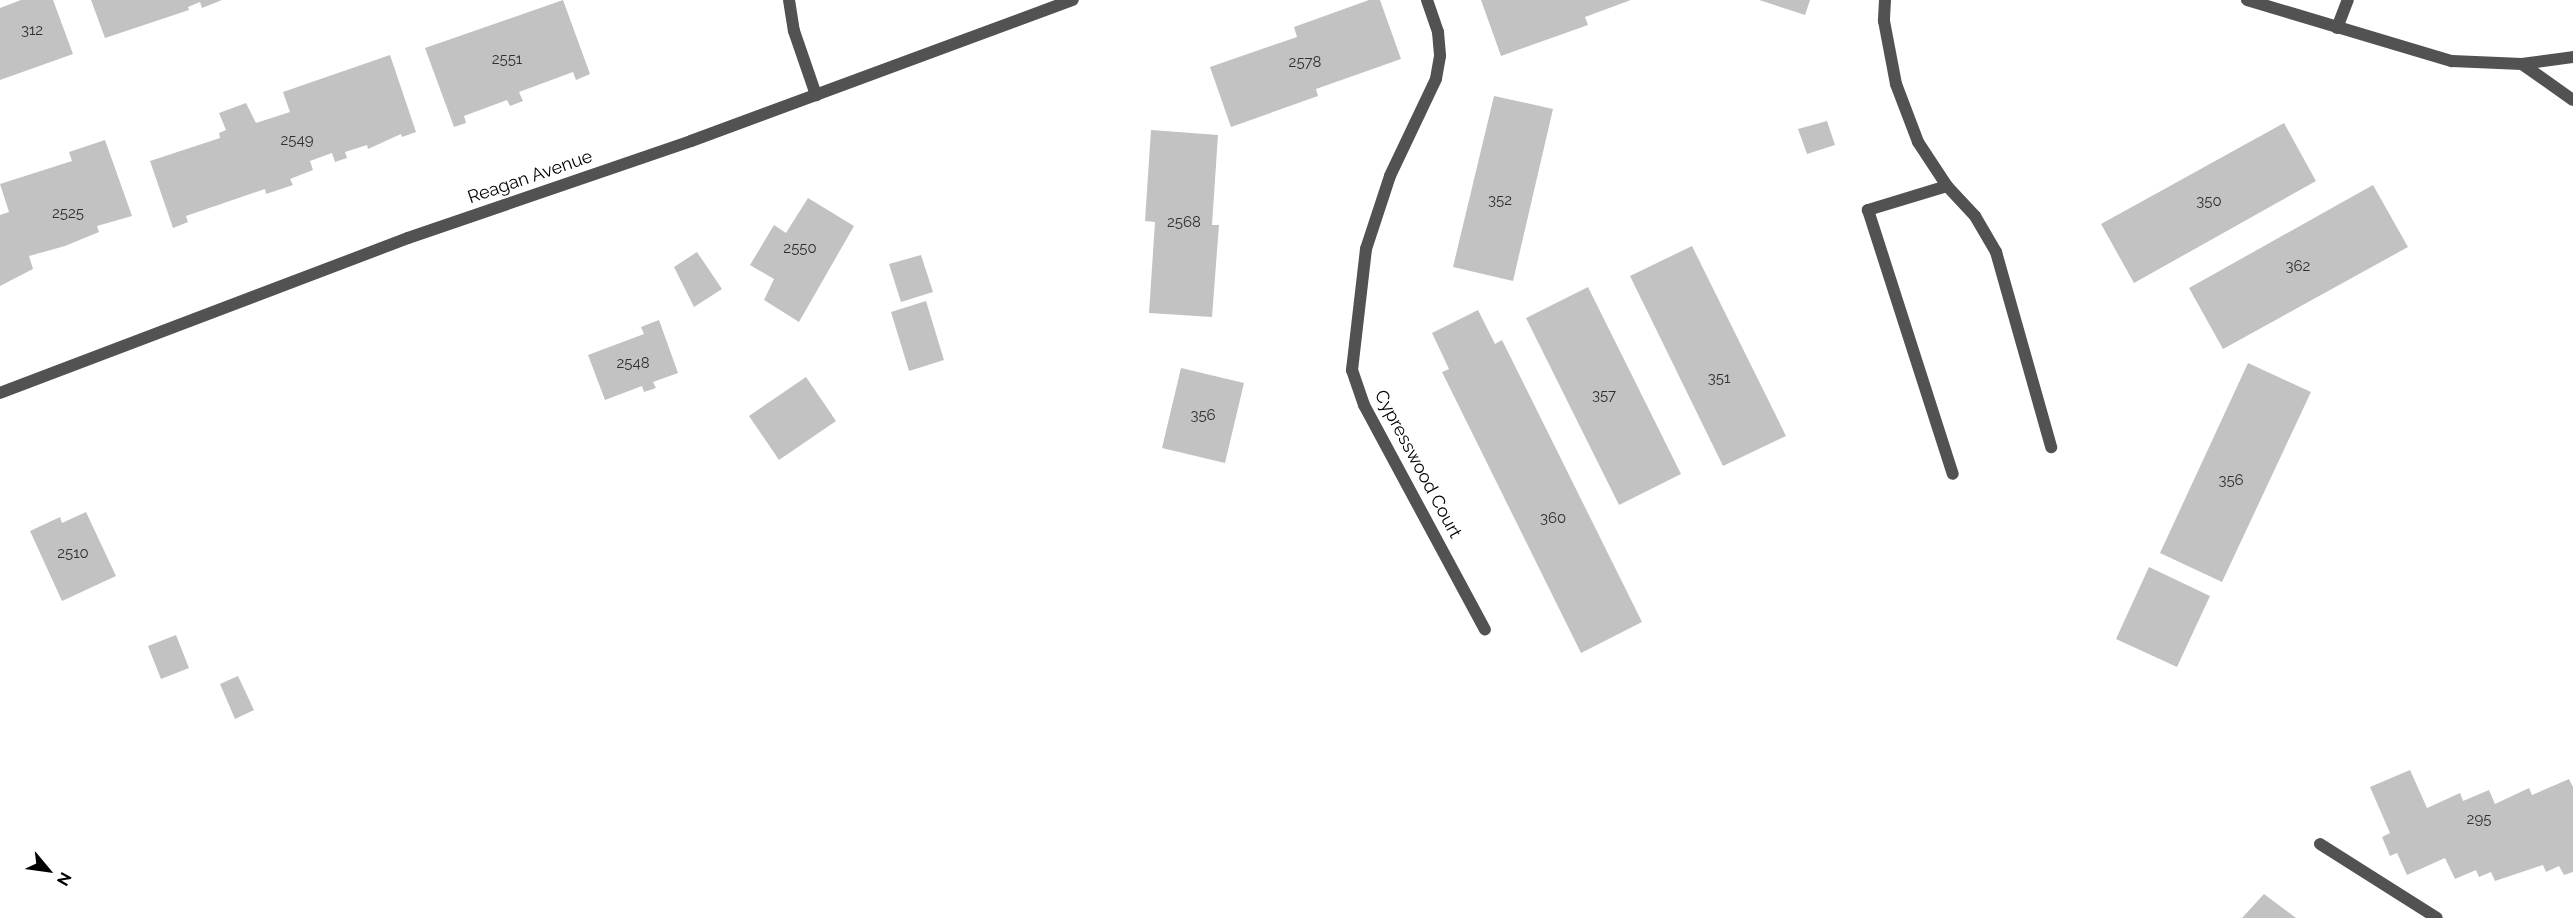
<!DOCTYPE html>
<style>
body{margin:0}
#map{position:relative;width:2573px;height:918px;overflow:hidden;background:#fff;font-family:Raleway,sans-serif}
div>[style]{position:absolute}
.building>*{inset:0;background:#c2c2c2}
.lane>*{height:12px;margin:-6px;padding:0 6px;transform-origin:6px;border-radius:6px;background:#525252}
.street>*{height:12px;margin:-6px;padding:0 6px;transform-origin:6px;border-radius:6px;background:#525252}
span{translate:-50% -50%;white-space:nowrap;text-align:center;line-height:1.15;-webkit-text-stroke:5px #fff;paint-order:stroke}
.number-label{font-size:15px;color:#303030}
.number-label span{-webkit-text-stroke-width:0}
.street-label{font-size:18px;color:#000}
.north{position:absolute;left:18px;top:840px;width:60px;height:60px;-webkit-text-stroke:4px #fff;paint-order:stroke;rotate:119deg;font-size:16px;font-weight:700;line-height:24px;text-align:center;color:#000}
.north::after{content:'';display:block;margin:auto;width:21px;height:27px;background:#000;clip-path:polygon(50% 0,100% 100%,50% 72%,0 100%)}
</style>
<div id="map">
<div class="building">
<div style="clip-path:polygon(21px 0,53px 0,73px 54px,0 80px,0 8px)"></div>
<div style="clip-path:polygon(91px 0,222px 0,202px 8px,200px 2px,188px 7px,189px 10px,105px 38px)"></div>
<div style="clip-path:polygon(563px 0,590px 74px,576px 80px,573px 72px,519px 92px,523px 101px,510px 106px,507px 100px,464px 116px,466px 123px,454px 127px,425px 48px)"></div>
<div style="clip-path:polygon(1369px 0,1380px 0,1401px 59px,1316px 89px,1318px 96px,1231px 127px,1210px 67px,1297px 37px,1294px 27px)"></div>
<div style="clip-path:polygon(1481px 0,1631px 0,1585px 17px,1588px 25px,1501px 56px)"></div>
<div style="clip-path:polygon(1759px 0,1810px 0,1805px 15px)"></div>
<div style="clip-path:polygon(390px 55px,416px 132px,402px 137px,401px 134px,368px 149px,367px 145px,345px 152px,347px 158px,335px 162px,332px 153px,310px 161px,313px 170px,290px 179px,293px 185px,266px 194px,265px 189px,186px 216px,188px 222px,173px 228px,150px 161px,220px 138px,219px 133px,226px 130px,219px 113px,246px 103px,256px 123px,290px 112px,283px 92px)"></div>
<div style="clip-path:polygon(1494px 96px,1553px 109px,1513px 281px,1453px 267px)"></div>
<div style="clip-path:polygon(1827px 121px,1835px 145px,1807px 154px,1798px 129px)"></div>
<div style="clip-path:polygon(2284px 123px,2316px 181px,2134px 283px,2101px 224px)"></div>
<div style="clip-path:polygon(1151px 130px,1218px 135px,1212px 225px,1219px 225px,1212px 317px,1149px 313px,1155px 222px,1145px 221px)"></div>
<div style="clip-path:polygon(105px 140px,132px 216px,97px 226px,99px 232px,65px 246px,29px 256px,33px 269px,0 286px,0 215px,9px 212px,0 184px,72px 161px,69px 152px)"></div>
<div style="clip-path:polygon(2373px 185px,2408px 247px,2223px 349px,2189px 288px)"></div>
<div style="clip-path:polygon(808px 198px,854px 226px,799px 322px,764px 300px,774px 279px,750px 265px,774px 225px,786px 233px)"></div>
<div style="clip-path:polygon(1692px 246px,1786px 436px,1723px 466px,1630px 276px)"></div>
<div style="clip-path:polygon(697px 252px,722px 289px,694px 307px,674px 267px)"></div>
<div style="clip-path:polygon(921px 255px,933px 292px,901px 302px,889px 264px)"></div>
<div style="clip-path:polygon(1588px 287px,1681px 474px,1619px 505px,1526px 318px)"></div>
<div style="clip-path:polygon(926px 301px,944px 360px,909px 371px,891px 312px)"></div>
<div style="clip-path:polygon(1478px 310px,1495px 344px,1502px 340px,1642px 622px,1581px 653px,1442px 372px,1449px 369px,1432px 333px)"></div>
<div style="clip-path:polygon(659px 320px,678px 373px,653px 382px,656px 388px,644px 392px,642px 386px,605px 400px,588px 355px,644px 334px,641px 327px)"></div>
<div style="clip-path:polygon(2248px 363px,2311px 392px,2222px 582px,2160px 553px)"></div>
<div style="clip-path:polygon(1181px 368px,1244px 383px,1225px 463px,1162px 448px)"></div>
<div style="clip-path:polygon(806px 377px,836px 421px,779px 460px,749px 416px)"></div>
<div style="clip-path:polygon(86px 512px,116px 576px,62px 601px,30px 531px,60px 517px,62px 523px)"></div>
<div style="clip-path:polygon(2149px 567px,2210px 596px,2177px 667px,2116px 639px)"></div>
<div style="clip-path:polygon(176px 635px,189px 668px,161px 679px,148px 646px)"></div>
<div style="clip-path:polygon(238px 676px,254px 710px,235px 719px,220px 684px)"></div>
<div style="clip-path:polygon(2410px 770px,2427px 808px,2460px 793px,2463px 801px,2489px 790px,2495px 804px,2529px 788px,2532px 795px,2569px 779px,2573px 787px,2573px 872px,2564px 875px,2559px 866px,2546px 872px,2543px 865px,2495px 881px,2491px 872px,2479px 877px,2476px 870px,2455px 879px,2445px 858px,2407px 875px,2397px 853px,2390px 856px,2382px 837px,2390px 833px,2370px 787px)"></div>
<div style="clip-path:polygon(2264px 894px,2296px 918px,2242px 918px)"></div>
</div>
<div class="lane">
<div style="left:1885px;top:0;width:21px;rotate:93deg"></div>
<div style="left:1884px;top:21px;width:64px;rotate:79.2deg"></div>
<div style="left:1896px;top:84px;width:62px;rotate:69.2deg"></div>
<div style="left:1918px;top:142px;width:53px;rotate:56.6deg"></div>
<div style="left:1947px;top:186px;width:41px;rotate:47deg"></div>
<div style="left:1975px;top:216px;width:42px;rotate:59.7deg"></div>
<div style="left:1996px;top:252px;width:203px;rotate:74.2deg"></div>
<div style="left:1947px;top:186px;width:83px;rotate:163.1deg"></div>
<div style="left:1868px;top:210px;width:277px;rotate:72.2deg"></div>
</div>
<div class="street">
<div style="left:789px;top:0;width:31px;rotate:81deg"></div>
<div style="left:794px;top:31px;width:68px;rotate:71deg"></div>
<div style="left:1427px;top:0;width:34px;rotate:71deg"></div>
<div style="left:1438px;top:32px;width:24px;rotate:85deg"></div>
<div style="left:1440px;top:56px;width:23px;rotate:100deg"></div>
<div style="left:1436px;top:79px;width:107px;rotate:115.4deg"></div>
<div style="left:1390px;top:176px;width:77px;rotate:108.2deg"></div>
<div style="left:1366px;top:249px;width:122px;rotate:96.6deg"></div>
<div style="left:1352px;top:370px;width:37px;rotate:71deg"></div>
<div style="left:1364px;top:405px;width:255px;rotate:61.7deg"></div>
<div style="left:2247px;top:0;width:214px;rotate:16.6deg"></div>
<div style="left:2452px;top:61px;width:70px;rotate:2.5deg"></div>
<div style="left:2522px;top:64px;width:51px;rotate:-7.8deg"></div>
<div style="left:2337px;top:28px;width:30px;rotate:-69deg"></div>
<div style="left:2522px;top:64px;width:62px;rotate:35.2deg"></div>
<div style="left:0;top:393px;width:436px;rotate:-20.8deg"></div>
<div style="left:408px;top:238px;width:299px;rotate:-18.9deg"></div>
<div style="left:691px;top:141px;width:407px;rotate:-20.3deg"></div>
<div style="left:2320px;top:844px;width:138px;rotate:32.3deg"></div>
</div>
<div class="number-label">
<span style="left:32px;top:31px">312</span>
<span style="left:507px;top:60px">2551</span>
<span style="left:1305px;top:63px">2578</span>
<span style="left:297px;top:141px">2549</span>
<span style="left:1500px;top:201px">352</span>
<span style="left:2209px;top:202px">350</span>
<span style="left:68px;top:214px">2525</span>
<span style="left:1184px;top:223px">2568</span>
<span style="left:800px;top:249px">2550</span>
<span style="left:2298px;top:267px">362</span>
<span style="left:633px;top:364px">2548</span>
<span style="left:1719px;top:379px">351</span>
<span style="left:1604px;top:396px">357</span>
<span style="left:1203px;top:416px">356</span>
<span style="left:2231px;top:481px">356</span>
<span style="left:1553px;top:519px">360</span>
<span style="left:73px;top:554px">2510</span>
<span style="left:2479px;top:820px">295</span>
</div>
<div class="street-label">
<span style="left:530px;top:177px;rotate:-19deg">Reagan Avenue</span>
<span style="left:1418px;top:464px;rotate:62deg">Cypresswood Court</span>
</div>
<div class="north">N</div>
</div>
